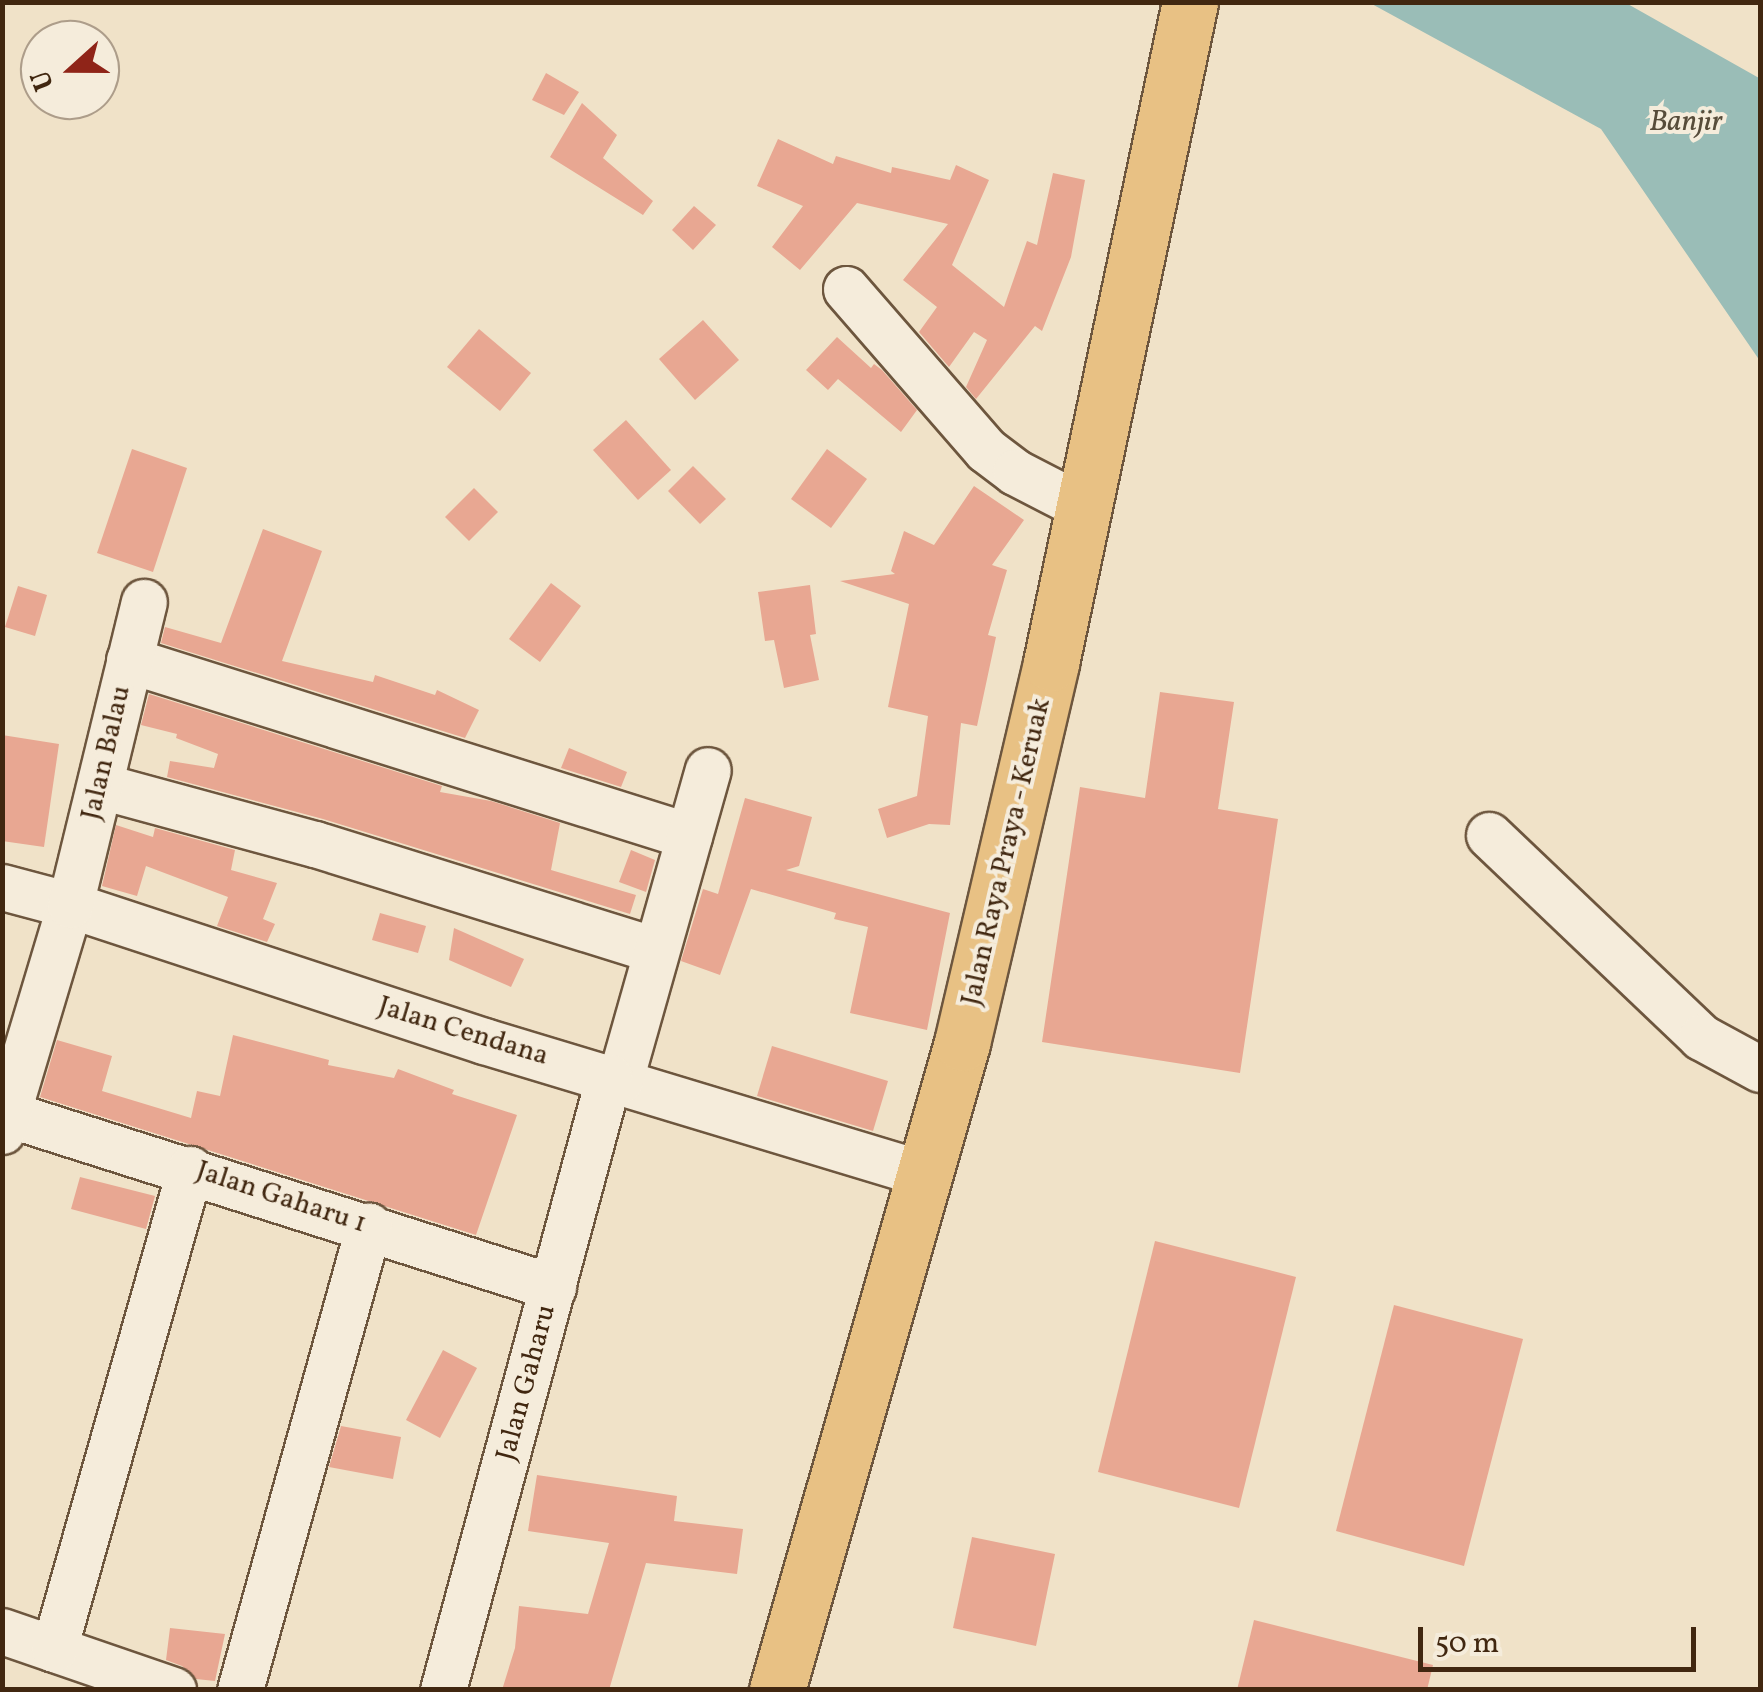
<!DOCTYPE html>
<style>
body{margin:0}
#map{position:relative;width:1763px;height:1692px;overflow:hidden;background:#f0e2c8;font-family:Vollkorn,serif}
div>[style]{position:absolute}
.water>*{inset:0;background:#9abdb7}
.building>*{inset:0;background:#e8a792}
.roads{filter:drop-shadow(2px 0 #6d563e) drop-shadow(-2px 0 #6d563e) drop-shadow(0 2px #6d563e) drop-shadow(0 -2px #6d563e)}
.minor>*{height:45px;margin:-22.5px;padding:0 22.5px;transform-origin:22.5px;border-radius:22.5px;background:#f5ecdb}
.major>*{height:55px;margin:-27.5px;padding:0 27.5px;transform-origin:27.5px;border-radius:27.5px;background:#e8c184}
span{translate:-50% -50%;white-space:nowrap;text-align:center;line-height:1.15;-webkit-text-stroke:8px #f5ecdb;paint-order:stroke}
.street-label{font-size:28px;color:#412710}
.water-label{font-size:30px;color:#574c3a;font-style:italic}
.frame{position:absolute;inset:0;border:5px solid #412710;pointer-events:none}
.north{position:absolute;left:20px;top:20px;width:100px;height:100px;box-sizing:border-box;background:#f5ecdb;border:2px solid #ad9d8a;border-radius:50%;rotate:249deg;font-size:28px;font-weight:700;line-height:40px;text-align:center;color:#412710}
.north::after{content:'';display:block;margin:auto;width:35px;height:45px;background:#8f2418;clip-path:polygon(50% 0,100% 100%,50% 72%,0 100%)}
.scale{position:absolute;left:1418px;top:1627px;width:278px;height:45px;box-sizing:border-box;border:5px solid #412710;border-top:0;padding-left:12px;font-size:30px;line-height:35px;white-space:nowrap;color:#412710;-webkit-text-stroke:8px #f5ecdb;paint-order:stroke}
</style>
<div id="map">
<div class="water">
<div style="clip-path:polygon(1370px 3px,1626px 3px,1759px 78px,1760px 361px,1601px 129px)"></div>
</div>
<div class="building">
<div style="clip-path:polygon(546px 73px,579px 92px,564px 115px,532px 100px)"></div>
<div style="clip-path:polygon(582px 103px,617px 135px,603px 158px,653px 201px,643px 215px,550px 157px)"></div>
<div style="clip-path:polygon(778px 139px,833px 164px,836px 156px,891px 173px,892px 167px,950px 180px,956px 165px,989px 180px,952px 265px,1004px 307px,1027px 241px,1037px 245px,1053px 173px,1085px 180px,1071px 257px,1042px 331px,1035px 326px,976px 399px,966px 387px,987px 340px,974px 332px,949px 367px,919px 332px,937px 307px,903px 280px,948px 224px,857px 203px,800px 270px,772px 247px,803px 206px,757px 186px)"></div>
<div style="clip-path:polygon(694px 206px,716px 225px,693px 250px,672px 230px)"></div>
<div style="clip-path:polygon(703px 320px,739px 360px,695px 400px,659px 359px)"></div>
<div style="clip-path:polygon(479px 329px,531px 373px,500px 411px,447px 367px)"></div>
<div style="clip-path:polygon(837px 337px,871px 368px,874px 364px,882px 370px,917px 410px,901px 432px,838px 379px,828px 390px,806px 370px)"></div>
<div style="clip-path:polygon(626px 420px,671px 470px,638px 500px,593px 450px)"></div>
<div style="clip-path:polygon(132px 449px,187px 468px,153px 572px,97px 553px)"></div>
<div style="clip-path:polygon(827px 449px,867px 479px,831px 528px,791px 499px)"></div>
<div style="clip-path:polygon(693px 466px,726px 499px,700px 524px,668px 491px)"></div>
<div style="clip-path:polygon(974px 486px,1024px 520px,992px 565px,1007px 570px,988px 635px,996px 637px,977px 726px,961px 723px,950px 825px,929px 824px,887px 838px,878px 809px,917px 796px,928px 716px,888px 707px,909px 604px,840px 581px,895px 574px,891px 571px,904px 531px,934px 545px)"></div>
<div style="clip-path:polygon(474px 488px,498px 512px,469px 541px,445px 517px)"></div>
<div style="clip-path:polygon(263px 529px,322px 551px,282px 661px,373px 682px,375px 675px,435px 695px,437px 690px,479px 710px,465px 738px,161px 643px,165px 627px,221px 643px)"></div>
<div style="clip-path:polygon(551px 583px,581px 606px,540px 662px,509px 639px)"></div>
<div style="clip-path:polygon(810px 585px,816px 634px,810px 635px,819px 680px,784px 688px,774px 640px,765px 641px,758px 592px)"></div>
<div style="clip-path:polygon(18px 586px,47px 595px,35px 636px,5px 627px)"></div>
<div style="clip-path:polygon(1160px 692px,1234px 702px,1218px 809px,1278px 819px,1240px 1073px,1042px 1042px,1080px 787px,1145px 798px)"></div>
<div style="clip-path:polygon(149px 694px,442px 786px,440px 792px,491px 801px,560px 823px,551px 870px,636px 895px,630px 914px,323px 819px,167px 777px,170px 761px,214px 768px,218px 754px,176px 738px,177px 734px,141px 725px)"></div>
<div style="clip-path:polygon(2px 735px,59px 744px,44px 847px,2px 841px)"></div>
<div style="clip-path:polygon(569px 748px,627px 772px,621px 787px,561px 768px)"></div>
<div style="clip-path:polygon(745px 798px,812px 817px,799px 866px,786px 870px,950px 913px,927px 1030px,850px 1013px,868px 927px,834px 919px,836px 913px,751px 889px,720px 975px,681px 961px,703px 889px,718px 894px)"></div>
<div style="clip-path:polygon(116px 825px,153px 837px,155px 828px,235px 850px,231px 870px,277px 883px,263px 919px,275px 924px,267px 942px,217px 926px,228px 897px,146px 866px,137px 896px,102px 886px)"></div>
<div style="clip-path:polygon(631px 850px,655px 860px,646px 892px,619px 882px)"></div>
<div style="clip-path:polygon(380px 913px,426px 926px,418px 953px,372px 940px)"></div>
<div style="clip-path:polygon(454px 928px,524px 959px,511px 987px,449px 960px)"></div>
<div style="clip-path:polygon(233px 1035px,329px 1060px,328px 1065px,394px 1078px,398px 1069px,454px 1090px,452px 1094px,517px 1115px,476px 1235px,40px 1097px,57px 1040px,112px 1056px,102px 1091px,191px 1118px,197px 1091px,220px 1096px)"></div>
<div style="clip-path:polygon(772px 1046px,888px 1081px,873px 1131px,757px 1096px)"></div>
<div style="clip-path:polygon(80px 1177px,155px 1196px,146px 1229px,71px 1209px)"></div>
<div style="clip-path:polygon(1155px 1241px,1296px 1277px,1239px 1508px,1098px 1472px)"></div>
<div style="clip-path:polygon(1394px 1305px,1523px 1339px,1464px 1566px,1336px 1531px)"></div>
<div style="clip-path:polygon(443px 1350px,477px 1368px,440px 1438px,406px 1420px)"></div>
<div style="clip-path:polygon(341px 1426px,401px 1437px,393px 1479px,329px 1467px)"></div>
<div style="clip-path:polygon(537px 1475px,677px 1496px,674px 1521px,743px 1529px,737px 1574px,646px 1563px,609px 1690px,502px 1690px,515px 1648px,519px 1606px,588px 1614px,609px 1543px,528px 1531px)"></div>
<div style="clip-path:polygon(972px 1537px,1055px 1554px,1036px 1646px,953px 1628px)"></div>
<div style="clip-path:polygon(1254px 1620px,1433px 1665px,1427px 1690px,1237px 1690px)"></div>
<div style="clip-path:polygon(170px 1628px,225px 1634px,215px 1681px,196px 1679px,182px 1666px,166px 1660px)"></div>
</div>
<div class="roads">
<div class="minor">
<div style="left:846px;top:289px;width:213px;rotate:49deg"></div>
<div style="left:986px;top:450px;width:36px;rotate:37deg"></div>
<div style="left:1015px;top:472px;width:74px;rotate:27.3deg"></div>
<div style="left:129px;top:660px;width:587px;rotate:17.45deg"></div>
<div style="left:101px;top:786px;width:222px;rotate:15.2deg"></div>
<div style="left:315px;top:844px;width:357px;rotate:17.3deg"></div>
<div style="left:1489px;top:835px;width:293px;rotate:43.6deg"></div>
<div style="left:1701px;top:1037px;width:67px;rotate:28.5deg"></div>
<div style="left:2px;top:887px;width:70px;rotate:14.8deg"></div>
<div style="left:70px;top:905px;width:436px;rotate:18.2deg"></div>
<div style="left:484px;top:1041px;width:460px;rotate:16.8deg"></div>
<div style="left:620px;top:1080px;width:322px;rotate:-74.2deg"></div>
<div style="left:8px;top:1114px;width:572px;rotate:17.61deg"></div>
<div style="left:2px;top:1131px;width:236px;rotate:-73.3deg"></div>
<div style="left:70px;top:905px;width:312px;rotate:-76.3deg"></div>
<div style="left:2px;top:1631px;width:181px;rotate:19deg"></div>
<div style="left:54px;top:1649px;width:499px;rotate:-74.2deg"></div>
<div style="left:240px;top:1690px;width:482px;rotate:-74.5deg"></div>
<div style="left:443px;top:1690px;width:636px;rotate:-74.87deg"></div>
</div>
<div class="major">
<div style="left:777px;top:1690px;width:673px;rotate:-74.04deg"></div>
<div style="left:962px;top:1043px;width:390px;rotate:-76.8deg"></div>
<div style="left:1051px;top:663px;width:675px;rotate:-78.12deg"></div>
</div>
</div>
<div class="street-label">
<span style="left:107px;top:753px;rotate:-77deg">Jalan Balau</span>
<span style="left:1007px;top:852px;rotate:-77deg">Jalan Raya Praya - Keruak</span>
<span style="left:463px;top:1032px;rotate:17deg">Jalan Cendana</span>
<span style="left:281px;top:1198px;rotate:18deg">Jalan Gaharu 1</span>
<span style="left:527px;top:1383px;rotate:-75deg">Jalan Gaharu</span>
</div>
<div class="water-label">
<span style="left:1686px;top:122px">Banjir</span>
</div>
<div class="frame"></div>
<div class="north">U</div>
<div class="scale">50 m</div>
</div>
